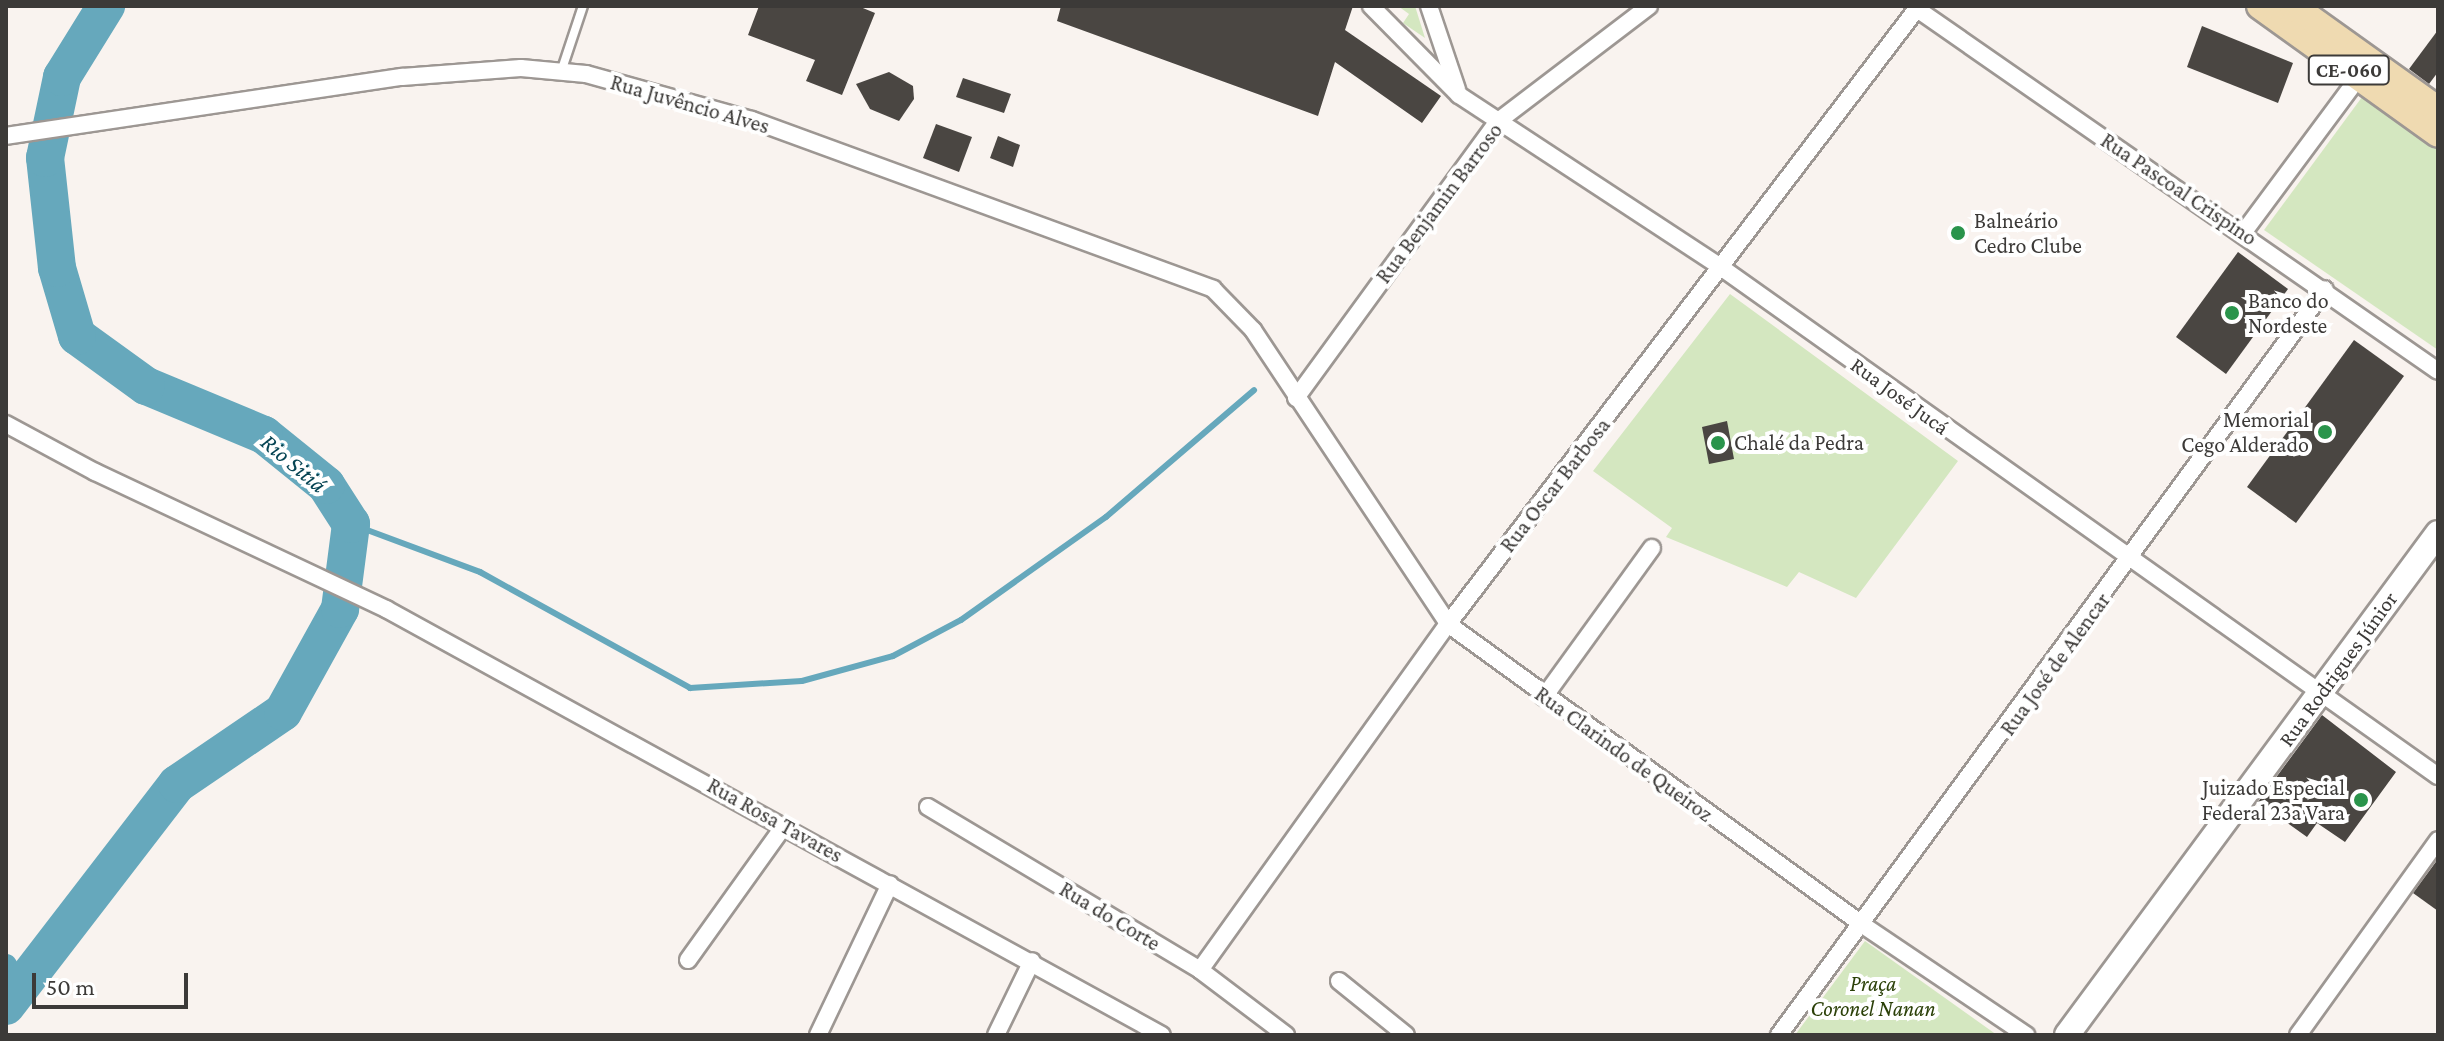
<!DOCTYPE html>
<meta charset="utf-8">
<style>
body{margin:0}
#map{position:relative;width:2444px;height:1041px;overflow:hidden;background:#f9f3ef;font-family:"Crimson Pro",serif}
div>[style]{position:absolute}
.green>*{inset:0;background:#d4e7c0}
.stream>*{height:6px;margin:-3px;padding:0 3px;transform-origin:3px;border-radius:3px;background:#66a8bc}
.canal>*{height:22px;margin:-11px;padding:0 11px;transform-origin:11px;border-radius:11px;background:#66a8bc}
.river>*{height:38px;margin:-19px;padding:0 19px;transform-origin:19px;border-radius:19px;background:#66a8bc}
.building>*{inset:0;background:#4a4642}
.roads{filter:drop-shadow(2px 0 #9d9793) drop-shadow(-2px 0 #9d9793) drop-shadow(0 2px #9d9793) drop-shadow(0 -2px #9d9793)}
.service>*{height:8px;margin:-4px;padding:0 4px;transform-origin:4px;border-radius:4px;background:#fff}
.minor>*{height:16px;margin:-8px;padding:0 8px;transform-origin:8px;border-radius:8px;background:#fff}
.secondary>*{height:24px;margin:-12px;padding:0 12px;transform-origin:12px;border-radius:12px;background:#fff}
.primary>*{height:26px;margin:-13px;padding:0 13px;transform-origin:13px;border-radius:13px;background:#efdab1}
.dots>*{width:22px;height:22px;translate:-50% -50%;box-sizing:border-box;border:4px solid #fff;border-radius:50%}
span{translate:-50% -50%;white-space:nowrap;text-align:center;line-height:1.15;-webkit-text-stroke:8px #fff;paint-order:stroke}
.shield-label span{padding:2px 6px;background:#fff;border:2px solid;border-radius:6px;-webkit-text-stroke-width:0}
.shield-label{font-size:20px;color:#3c3a38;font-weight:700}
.street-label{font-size:22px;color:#3c3a38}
.poi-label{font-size:22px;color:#3c3a38}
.left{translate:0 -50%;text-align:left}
.right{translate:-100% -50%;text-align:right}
.park-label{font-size:22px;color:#2b4008;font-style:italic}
.water-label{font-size:24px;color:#074554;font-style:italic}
.frame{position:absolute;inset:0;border:8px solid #3c3a38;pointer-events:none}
.scale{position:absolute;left:32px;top:973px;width:156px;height:36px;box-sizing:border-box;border:4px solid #3c3a38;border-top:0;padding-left:10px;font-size:24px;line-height:28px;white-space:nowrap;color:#3c3a38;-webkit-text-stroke:6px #fff;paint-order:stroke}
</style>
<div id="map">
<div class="green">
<div style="clip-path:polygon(1398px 6px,1415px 6px,1425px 38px,1403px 23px,1409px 14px)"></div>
<div style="clip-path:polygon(2365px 93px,2438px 146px,2438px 350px,2264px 230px)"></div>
<div style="clip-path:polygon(1730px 294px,1958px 461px,1856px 598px,1799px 572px,1787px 587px,1666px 537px,1672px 528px,1593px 471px)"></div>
<div style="clip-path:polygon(1865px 941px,1997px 1035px,1795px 1035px)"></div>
</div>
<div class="stream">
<div style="left:351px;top:524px;width:138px;rotate:20.4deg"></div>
<div style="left:480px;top:572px;width:240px;rotate:28.9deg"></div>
<div style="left:690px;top:688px;width:112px;rotate:-3.6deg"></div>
<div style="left:802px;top:681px;width:94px;rotate:-15.4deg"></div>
<div style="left:893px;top:656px;width:77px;rotate:-27.9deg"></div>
<div style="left:961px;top:620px;width:178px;rotate:-35.4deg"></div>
<div style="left:1106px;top:517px;width:195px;rotate:-40.6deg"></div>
</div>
<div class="canal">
<div style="left:6px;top:965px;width:27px;rotate:59deg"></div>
</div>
<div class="river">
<div style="left:6px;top:1006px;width:280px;rotate:-52.4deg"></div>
<div style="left:177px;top:784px;width:128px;rotate:-34.2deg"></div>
<div style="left:283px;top:712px;width:118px;rotate:-61deg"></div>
<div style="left:340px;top:609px;width:86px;rotate:-82.6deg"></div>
<div style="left:351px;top:524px;width:46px;rotate:-122.7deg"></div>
<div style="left:326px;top:485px;width:80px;rotate:-141.1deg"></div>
<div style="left:264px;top:435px;width:128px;rotate:-157.4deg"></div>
<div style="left:146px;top:386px;width:85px;rotate:-144.1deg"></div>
<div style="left:77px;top:336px;width:71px;rotate:-106.4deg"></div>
<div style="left:57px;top:268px;width:111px;rotate:-96.2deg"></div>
<div style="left:45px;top:158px;width:83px;rotate:-78.1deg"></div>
<div style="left:62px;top:77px;width:84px;rotate:-58.2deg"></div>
</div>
<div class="building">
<div style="clip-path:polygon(759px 6px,858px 6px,875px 13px,842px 95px,806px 81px,815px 60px,748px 35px)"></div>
<div style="clip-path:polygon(1061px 6px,1353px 6px,1345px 30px,1441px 96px,1422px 123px,1335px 62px,1318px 116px,1057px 21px)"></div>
<div style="clip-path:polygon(2202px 26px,2293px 63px,2278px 103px,2187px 67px)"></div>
<div style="clip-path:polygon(2438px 30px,2438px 72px,2429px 84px,2409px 69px)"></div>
<div style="clip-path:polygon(889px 72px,913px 86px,914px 99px,899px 121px,870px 109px,856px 84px)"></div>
<div style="clip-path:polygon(963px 78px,1011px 94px,1004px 113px,956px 97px)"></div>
<div style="clip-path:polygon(936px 124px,972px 137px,959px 172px,923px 158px)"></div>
<div style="clip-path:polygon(998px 136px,1020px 145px,1013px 167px,990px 158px)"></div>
<div style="clip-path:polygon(2238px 252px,2288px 289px,2226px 374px,2176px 337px)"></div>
<div style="clip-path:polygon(2354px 340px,2404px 376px,2296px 523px,2247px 487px)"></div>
<div style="clip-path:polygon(1727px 421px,1734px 459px,1709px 464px,1702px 427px)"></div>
<div style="clip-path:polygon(2322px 715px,2396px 772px,2345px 842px,2317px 823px,2307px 837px,2258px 802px)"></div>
<div style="clip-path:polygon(2438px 859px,2438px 911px,2413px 893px)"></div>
</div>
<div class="roads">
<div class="service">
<div style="left:561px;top:72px;width:70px;rotate:-71.6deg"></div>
</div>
<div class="minor">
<div style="left:1371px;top:6px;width:125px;rotate:45.3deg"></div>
<div style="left:1459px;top:95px;width:315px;rotate:33.3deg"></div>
<div style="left:1722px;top:268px;width:878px;rotate:35.36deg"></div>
<div style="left:1429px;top:6px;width:88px;rotate:71.4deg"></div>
<div style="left:1917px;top:9px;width:634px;rotate:34.79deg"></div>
<div style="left:6px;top:136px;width:400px;rotate:-8.5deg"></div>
<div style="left:402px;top:77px;width:119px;rotate:-4.3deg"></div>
<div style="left:521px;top:68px;width:65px;rotate:5.3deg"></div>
<div style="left:586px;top:74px;width:172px;rotate:15.5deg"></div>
<div style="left:752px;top:120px;width:491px;rotate:20.1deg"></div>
<div style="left:1213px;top:289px;width:57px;rotate:45.7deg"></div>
<div style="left:1253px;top:330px;width:353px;rotate:56.4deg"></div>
<div style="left:1448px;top:624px;width:513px;rotate:35.95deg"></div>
<div style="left:1863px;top:925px;width:197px;rotate:34deg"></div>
<div style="left:2243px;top:233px;width:203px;rotate:-53.4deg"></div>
<div style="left:1296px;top:398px;width:341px;rotate:-53.9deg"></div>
<div style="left:1497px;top:122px;width:191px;rotate:-37.3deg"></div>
<div style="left:6px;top:424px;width:101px;rotate:28.3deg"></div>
<div style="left:95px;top:472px;width:322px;rotate:25.2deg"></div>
<div style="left:386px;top:609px;width:885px;rotate:28.77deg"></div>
<div style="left:1544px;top:697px;width:184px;rotate:-54.1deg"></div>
<div style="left:928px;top:807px;width:317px;rotate:30.9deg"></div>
<div style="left:1200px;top:970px;width:108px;rotate:37.1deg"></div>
<div style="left:688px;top:960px;width:165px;rotate:-54.4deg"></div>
<div style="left:1200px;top:970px;width:426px;rotate:-54.4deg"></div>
<div style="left:1448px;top:624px;width:777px;rotate:-52.69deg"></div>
<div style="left:1339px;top:981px;width:86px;rotate:38.9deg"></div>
<div style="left:818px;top:1035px;width:167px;rotate:-64.5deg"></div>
<div style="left:996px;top:1035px;width:82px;rotate:-64.1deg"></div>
<div style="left:1779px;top:1035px;width:924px;rotate:-53.8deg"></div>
<div style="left:2298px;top:1035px;width:240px;rotate:-54.3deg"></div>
</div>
<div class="secondary">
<div style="left:2067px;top:1035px;width:624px;rotate:-53.53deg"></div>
</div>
<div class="primary">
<div style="left:2260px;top:6px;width:219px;rotate:35.7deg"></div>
<div style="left:2293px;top:6px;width:178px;rotate:35.6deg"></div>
</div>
</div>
<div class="dots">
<div style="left:1958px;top:233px;background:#2a944b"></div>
<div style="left:2232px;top:313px;background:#2a944b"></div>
<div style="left:2325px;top:432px;background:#2a944b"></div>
<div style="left:1718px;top:443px;background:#2a944b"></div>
<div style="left:2361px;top:800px;background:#2a944b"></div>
</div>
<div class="shield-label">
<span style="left:2349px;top:70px">CE-060</span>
</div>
<div class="street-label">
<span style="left:690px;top:104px;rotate:16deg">Rua Juvêncio Alves</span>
<span style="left:2179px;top:189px;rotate:34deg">Rua Pascoal Crispino</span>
<span style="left:1439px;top:203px;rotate:-53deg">Rua Benjamin Barroso</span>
<span style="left:1900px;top:396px;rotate:36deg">Rua José Jucá</span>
<span style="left:1555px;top:485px;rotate:-52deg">Rua Oscar Barbosa</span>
<span style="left:2055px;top:664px;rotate:-54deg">Rua José de Alencar</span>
<span style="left:2338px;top:669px;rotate:-54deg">Rua Rodrigues Júnior</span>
<span style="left:1624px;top:754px;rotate:36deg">Rua Clarindo de Queiroz</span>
<span style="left:775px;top:820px;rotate:29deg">Rua Rosa Tavares</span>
<span style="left:1110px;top:916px;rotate:31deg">Rua do Corte</span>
</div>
<div class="poi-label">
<span class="left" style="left:1974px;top:233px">Balneário<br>Cedro Clube</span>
<span class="left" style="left:2248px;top:313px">Banco do<br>Nordeste</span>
<span class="right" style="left:2309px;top:432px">Memorial<br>Cego Alderado</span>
<span class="left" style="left:1734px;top:443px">Chalé da Pedra</span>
<span class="right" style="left:2345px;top:800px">Juizado Especial<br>Federal 23a Vara</span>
</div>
<div class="park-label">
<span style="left:1873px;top:996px">Praça<br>Coronel Nanan</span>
</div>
<div class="water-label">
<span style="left:294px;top:463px;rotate:40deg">Rio Sitiá</span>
</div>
<div class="frame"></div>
<div class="scale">50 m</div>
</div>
